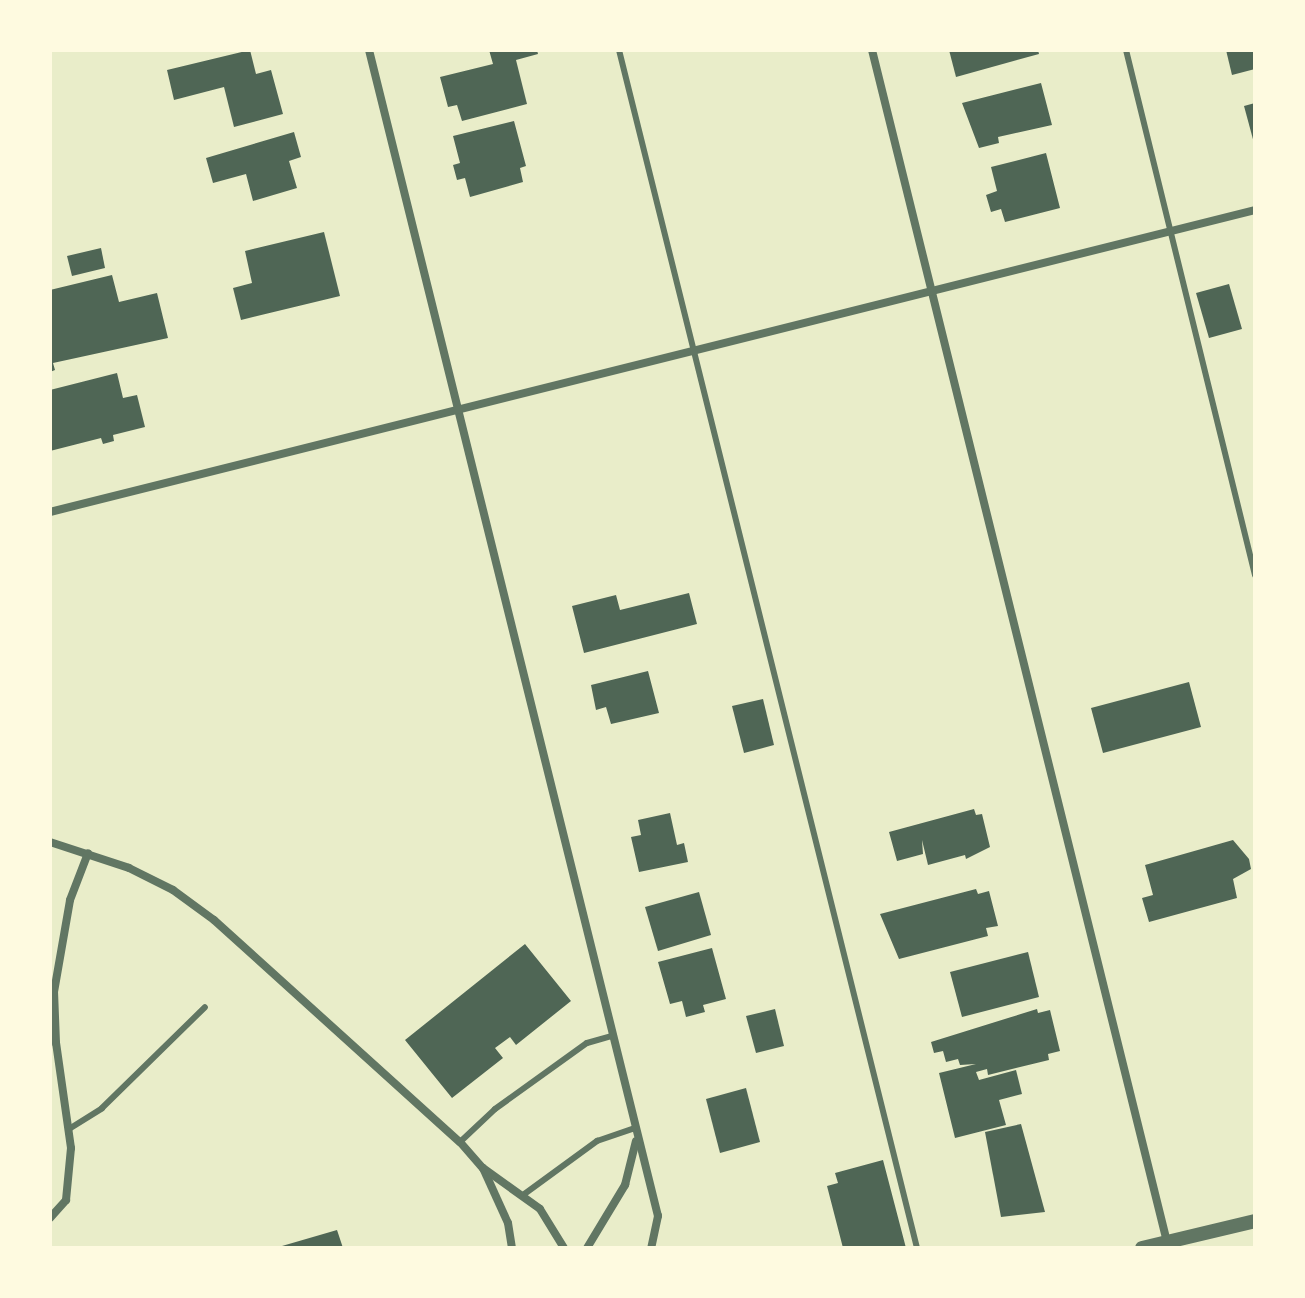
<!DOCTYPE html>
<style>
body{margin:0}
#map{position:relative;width:1305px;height:1298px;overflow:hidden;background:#e9edc9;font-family:Lora,serif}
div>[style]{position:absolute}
.building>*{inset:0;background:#4f6655}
.service>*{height:6px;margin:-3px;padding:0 3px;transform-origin:3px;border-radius:3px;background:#617663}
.minor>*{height:8px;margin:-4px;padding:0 4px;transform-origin:4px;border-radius:4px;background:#617663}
.tertiary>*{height:14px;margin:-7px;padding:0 7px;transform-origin:7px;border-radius:7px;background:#617663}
span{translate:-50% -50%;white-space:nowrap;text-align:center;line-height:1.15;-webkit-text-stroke:8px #fefae0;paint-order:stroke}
.frame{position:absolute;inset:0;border:52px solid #fefae0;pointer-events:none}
</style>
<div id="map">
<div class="building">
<div style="clip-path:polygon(250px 50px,256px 74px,271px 70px,283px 114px,234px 127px,224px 87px,174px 100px,167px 70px)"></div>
<div style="clip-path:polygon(489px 50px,537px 50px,538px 54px,516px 60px,527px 104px,462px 121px,457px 105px,448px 107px,440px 77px,493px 64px)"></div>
<div style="clip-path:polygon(949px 50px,1038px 50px,1039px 54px,956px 77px)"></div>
<div style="clip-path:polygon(1226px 50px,1255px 50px,1255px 69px,1232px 75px)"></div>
<div style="clip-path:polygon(1041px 83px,1052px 125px,998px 137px,999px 143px,979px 148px,962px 103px)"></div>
<div style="clip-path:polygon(1255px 103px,1255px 143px,1254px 143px,1244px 106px)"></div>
<div style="clip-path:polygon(514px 121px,526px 166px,520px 168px,523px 182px,470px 197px,465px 178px,457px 180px,453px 165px,460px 163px,453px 136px)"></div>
<div style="clip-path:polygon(294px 132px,301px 157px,289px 161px,297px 188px,253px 201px,246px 174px,213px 183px,206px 158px)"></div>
<div style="clip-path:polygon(1046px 153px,1060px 208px,1005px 222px,1001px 209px,991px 212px,986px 195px,997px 191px,991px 167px)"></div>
<div style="clip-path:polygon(324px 232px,340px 296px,241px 320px,233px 288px,252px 283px,245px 251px)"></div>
<div style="clip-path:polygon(101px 248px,105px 268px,72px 276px,67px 256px)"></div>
<div style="clip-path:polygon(112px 275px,119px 302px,157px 293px,168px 338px,53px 363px,55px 370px,50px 372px,50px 290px)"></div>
<div style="clip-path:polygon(1229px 284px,1242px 329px,1209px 338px,1196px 293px)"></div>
<div style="clip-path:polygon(117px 373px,123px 398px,137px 395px,145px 427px,113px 435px,114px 441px,103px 444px,101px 438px,50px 451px,50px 390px)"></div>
<div style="clip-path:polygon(689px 593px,697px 624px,584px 653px,572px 606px,616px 595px,620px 610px)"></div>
<div style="clip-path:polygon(648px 671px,659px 713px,611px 724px,606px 707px,596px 710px,591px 685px)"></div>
<div style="clip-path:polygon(1189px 682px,1201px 727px,1103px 753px,1091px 708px)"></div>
<div style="clip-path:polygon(763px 699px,774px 745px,744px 753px,732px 706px)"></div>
<div style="clip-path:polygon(974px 809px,976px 815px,982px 814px,990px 847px,966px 859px,965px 855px,928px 865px,922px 840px,923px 854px,897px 861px,889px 832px)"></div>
<div style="clip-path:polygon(670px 813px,677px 845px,684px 843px,688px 862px,639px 872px,631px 837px,641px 835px,638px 820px)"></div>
<div style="clip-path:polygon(1233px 840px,1249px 859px,1251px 869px,1233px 879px,1237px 898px,1149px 922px,1142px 898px,1153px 895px,1145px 865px)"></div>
<div style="clip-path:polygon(976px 889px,978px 894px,989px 891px,998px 926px,986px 928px,988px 936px,899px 959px,880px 914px)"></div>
<div style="clip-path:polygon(699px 892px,711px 935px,658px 951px,645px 907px)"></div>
<div style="clip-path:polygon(525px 944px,571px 1001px,516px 1045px,510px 1037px,495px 1048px,503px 1058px,452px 1098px,405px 1040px)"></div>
<div style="clip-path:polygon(712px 948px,726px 999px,703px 1005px,705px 1012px,686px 1017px,682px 1001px,670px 1004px,658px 962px)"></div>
<div style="clip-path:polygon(1028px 952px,1039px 997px,962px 1017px,950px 972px)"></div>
<div style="clip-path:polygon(775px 1009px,784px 1046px,756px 1053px,746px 1016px)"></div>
<div style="clip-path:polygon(1037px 1009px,1038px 1013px,1050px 1010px,1060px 1051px,1048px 1054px,1049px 1060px,988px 1075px,987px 1069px,976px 1072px,979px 1080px,1016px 1070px,1022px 1094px,999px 1100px,1006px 1125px,955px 1138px,939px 1073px,976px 1064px,960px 1065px,958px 1059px,946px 1062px,943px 1051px,934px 1053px,931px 1042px)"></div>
<div style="clip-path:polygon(746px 1088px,760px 1142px,720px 1153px,706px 1099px)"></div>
<div style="clip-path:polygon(1021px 1124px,1045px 1212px,1001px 1217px,985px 1132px)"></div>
<div style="clip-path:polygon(883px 1160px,906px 1248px,843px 1248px,827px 1186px,838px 1183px,835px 1173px)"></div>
<div style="clip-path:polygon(337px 1230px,343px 1248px,282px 1248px,282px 1246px)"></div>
</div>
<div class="service">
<div style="left:619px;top:50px;width:1235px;rotate:76.03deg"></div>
<div style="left:1126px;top:50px;width:541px;rotate:76.2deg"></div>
<div style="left:69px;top:1129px;width:39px;rotate:-32deg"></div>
<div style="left:102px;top:1108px;width:144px;rotate:-44.4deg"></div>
<div style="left:460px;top:1142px;width:48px;rotate:-43.3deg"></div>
<div style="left:495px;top:1109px;width:113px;rotate:-35.7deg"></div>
<div style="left:587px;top:1043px;width:26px;rotate:-16deg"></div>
<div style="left:523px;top:1195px;width:92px;rotate:-36.1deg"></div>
<div style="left:597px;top:1141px;width:39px;rotate:-19deg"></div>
</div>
<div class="minor">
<div style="left:369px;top:50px;width:1201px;rotate:76.08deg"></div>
<div style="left:658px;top:1216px;width:33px;rotate:102deg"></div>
<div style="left:872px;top:50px;width:1228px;rotate:76.1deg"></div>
<div style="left:50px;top:512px;width:1242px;rotate:-14.07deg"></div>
<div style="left:50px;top:842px;width:83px;rotate:18.2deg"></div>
<div style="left:129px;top:868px;width:49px;rotate:26.6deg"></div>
<div style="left:173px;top:890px;width:51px;rotate:36.2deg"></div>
<div style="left:214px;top:920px;width:331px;rotate:42.1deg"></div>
<div style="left:460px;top:1142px;width:35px;rotate:49deg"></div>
<div style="left:483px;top:1168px;width:60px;rotate:65.6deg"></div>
<div style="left:508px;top:1223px;width:25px;rotate:81deg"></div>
<div style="left:483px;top:1168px;width:70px;rotate:35.7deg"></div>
<div style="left:540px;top:1209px;width:46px;rotate:58.4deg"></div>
<div style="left:50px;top:1218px;width:24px;rotate:-48deg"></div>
<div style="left:66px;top:1200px;width:52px;rotate:-84.5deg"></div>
<div style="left:71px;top:1148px;width:106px;rotate:-98.1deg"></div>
<div style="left:56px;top:1043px;width:51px;rotate:-92.2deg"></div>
<div style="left:54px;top:992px;width:93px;rotate:-80.1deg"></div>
<div style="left:70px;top:900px;width:50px;rotate:-69deg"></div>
<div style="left:587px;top:1248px;width:74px;rotate:-58.9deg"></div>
<div style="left:625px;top:1185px;width:45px;rotate:-76deg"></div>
</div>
<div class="tertiary">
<div style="left:1142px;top:1248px;width:116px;rotate:-13.4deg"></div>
</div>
<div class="frame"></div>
</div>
